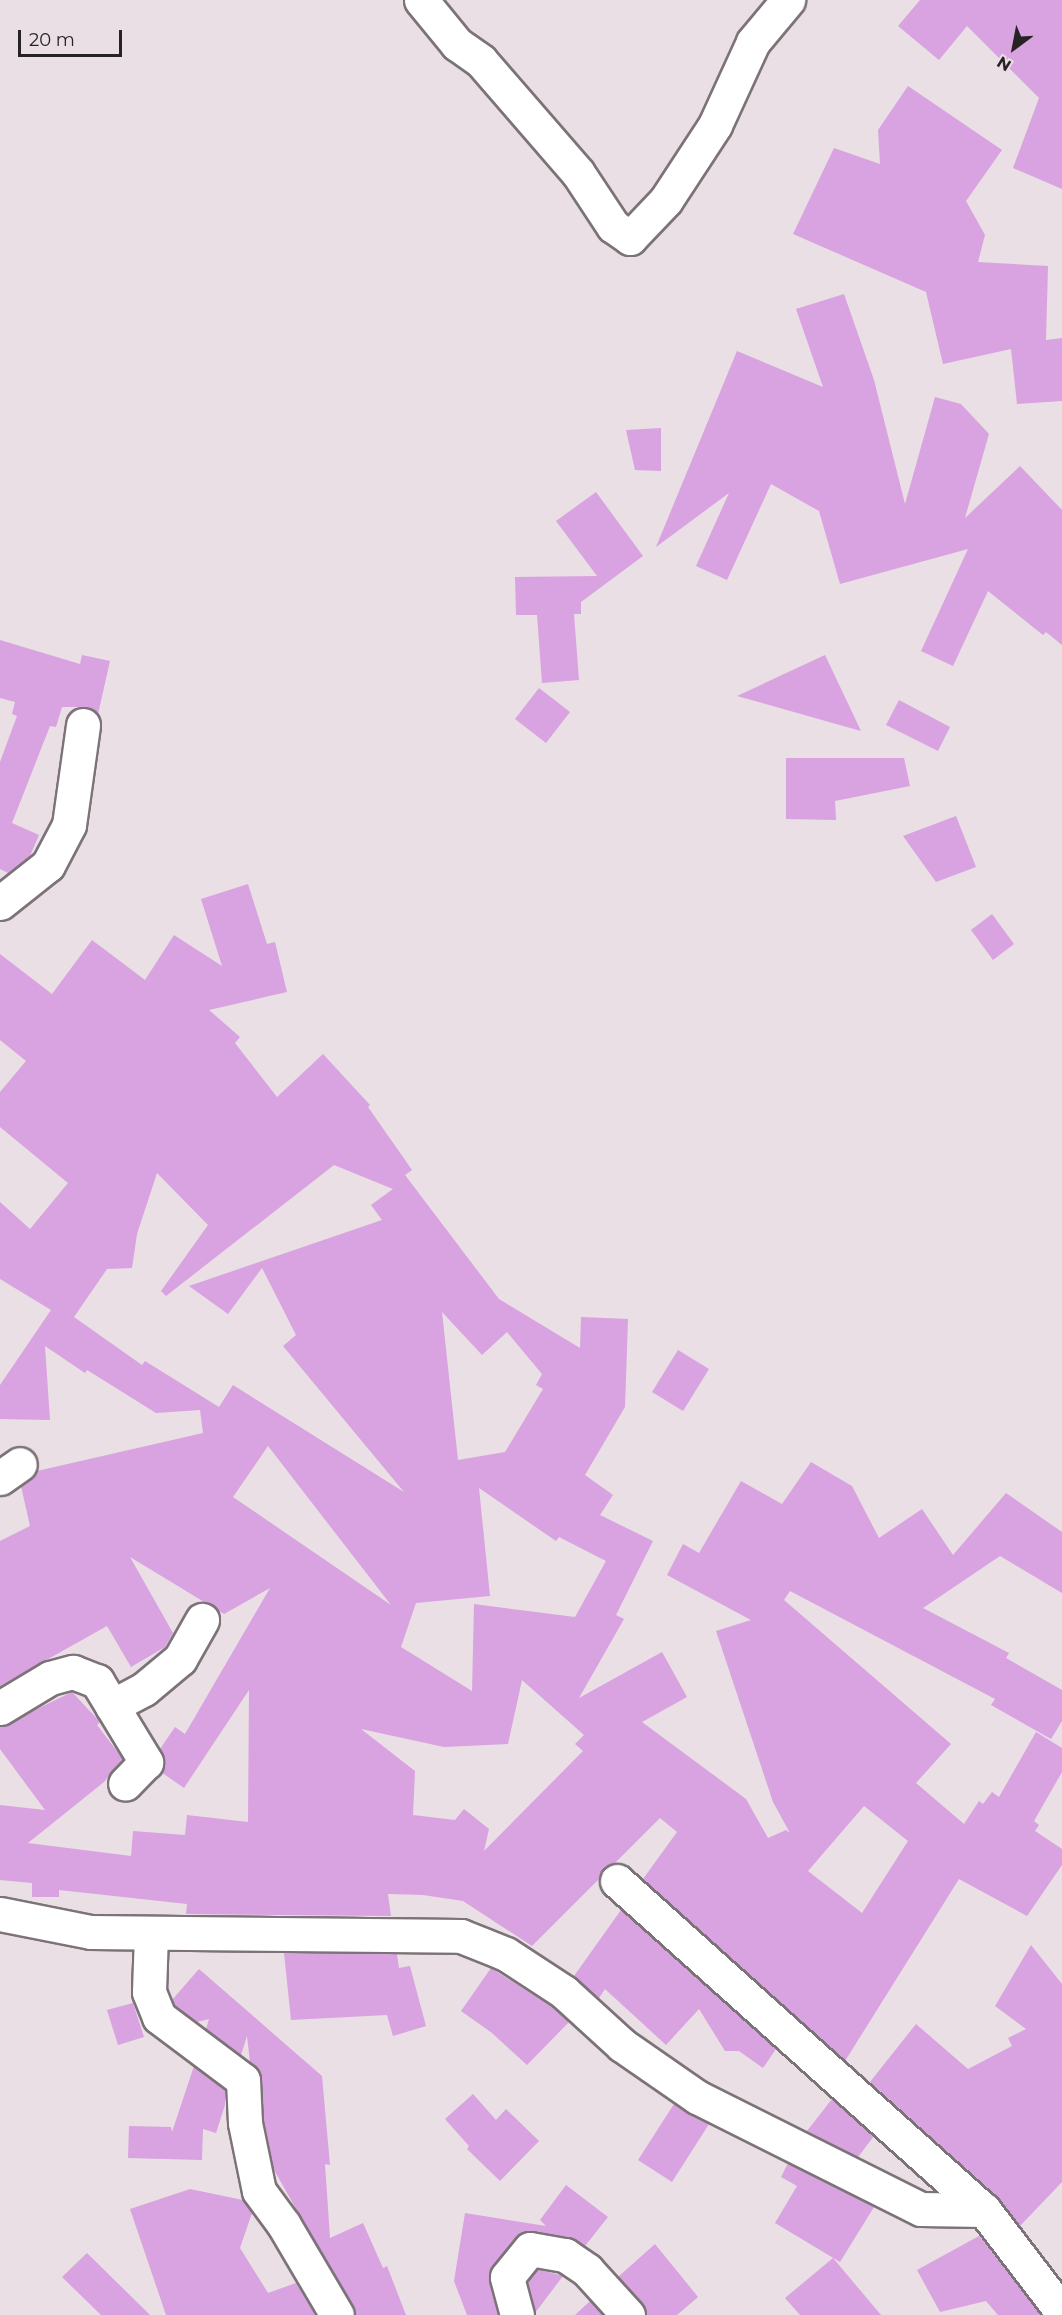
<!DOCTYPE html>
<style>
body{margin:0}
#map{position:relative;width:1062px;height:2315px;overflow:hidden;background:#e9dfe4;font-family:Montserrat,sans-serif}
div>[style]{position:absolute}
.building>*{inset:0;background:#d9a2e0}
.roads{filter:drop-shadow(2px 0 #7c7378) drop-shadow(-2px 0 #7c7378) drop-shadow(0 2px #7c7378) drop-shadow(0 -2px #7c7378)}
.street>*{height:33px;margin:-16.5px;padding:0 16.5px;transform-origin:16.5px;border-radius:16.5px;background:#fff}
span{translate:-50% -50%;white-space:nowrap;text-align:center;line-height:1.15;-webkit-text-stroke:4.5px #e9dfe4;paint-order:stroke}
.north{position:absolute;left:984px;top:18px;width:60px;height:60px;-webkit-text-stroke:4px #e9dfe4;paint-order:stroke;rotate:212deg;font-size:16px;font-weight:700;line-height:24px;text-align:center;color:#272325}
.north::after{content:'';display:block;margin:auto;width:21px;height:27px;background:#272325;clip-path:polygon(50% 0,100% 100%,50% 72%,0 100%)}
.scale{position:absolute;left:18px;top:30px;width:104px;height:27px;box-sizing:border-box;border:3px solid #272325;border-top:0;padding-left:8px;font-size:18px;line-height:21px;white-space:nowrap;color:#272325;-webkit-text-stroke:4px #e9dfe4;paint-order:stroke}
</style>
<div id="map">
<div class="building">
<div style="clip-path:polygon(920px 0,1062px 0,1062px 189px,1013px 168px,1039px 98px,967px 26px,939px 60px,898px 26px)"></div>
<div style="clip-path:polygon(908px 86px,1002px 150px,966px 201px,985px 235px,978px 262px,1048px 266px,1046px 340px,1062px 338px,1062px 401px,1017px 404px,1011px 349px,943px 364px,926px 292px,793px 234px,834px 148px,880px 164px,878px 130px)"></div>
<div style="clip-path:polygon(844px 294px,874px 380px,905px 504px,935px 397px,961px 404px,989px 434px,965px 518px,1020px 466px,1062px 510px,1062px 645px,1046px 632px,1043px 635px,988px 591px,953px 666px,921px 651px,968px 549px,840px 584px,819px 511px,771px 484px,727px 580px,696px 566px,729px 493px,656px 547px,737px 351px,823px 387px,796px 309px)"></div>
<div style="clip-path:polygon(661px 428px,661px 471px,635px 470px,626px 430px)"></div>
<div style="clip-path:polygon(596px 492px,643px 556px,581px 602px,581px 614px,574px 614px,579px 680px,542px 683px,537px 615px,516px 615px,515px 577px,597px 576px,556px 521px)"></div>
<div style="clip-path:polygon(0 640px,80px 664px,82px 655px,110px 661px,98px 714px,86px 707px,62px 707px,56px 727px,50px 726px,12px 823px,39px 835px,30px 856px,8px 873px,0 869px,0 762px,17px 716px,12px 714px,15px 702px,0 698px)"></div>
<div style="clip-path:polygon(825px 655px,861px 731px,737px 696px)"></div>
<div style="clip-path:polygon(539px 688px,570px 712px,546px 743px,515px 719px)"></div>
<div style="clip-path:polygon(899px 700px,950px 727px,938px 751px,886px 725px)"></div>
<div style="clip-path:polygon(786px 758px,904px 758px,910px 786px,835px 801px,836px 820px,786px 819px)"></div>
<div style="clip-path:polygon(956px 816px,976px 867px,936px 882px,903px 836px)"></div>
<div style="clip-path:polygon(evenodd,248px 884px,267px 944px,275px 942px,287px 992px,209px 1010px,240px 1037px,235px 1043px,277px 1097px,323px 1054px,370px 1105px,368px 1107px,412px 1170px,405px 1175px,499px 1299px,580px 1348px,581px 1317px,628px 1319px,625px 1407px,585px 1475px,613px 1495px,600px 1515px,653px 1541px,616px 1615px,624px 1619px,579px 1698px,662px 1652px,687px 1697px,642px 1722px,746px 1799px,768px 1838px,786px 1830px,790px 1833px,773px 1802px,716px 1631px,751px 1620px,667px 1575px,683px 1544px,699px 1553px,741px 1481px,782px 1504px,811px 1462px,852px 1486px,879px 1538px,922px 1509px,953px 1555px,1006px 1493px,1062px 1532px,1062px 1593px,1000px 1556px,923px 1608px,1009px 1653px,1006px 1658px,1062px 1690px,1062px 1721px,1051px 1739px,991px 1705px,995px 1699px,790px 1591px,784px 1600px,951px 1744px,916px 1783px,964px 1824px,979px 1801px,983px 1804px,992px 1792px,999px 1797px,1036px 1732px,1062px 1748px,1062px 1772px,1034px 1821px,1039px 1825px,1035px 1831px,1062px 1849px,1062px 1865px,1027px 1916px,959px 1879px,845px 2061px,643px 1879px,677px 1832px,660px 1818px,615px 1863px,603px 1868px,599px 1879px,532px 1946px,463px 1901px,423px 1895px,388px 1894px,391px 1916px,186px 1914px,187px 1904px,59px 1890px,59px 1897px,32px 1897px,32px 1883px,0 1880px,0 1805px,45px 1810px,0 1749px,0 1727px,72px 1692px,100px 1722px,97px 1725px,123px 1759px,104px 1782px,28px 1843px,131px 1856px,133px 1831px,185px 1835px,187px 1815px,248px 1822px,249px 1690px,184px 1788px,161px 1772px,165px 1763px,160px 1749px,175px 1727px,185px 1734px,270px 1588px,224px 1614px,130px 1557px,173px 1633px,165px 1647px,131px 1667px,107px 1626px,0 1686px,0 1541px,30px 1526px,21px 1486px,37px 1471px,203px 1433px,200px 1410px,156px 1413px,87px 1370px,85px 1373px,45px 1346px,50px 1420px,0 1419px,0 1385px,51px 1310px,0 1279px,0 1202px,30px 1229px,68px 1183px,0 1127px,0 1092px,26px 1061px,0 1040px,0 954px,52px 994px,92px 940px,145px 980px,174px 935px,222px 966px,201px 899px,248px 884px,334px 1165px,393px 1189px,371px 1205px,382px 1220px,189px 1286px,228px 1314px,262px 1268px,296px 1335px,283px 1346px,404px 1492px,233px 1385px,219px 1407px,145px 1361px,142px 1365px,74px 1317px,107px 1269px,132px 1268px,137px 1234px,157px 1173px,208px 1225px,161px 1291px,166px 1296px,334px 1165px,248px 884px,442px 1312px,482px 1355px,507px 1332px,542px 1374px,536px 1385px,543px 1389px,505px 1452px,458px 1460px,442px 1312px,248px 884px,268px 1446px,391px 1605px,233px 1497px,268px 1446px,248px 884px,479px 1488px,556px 1541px,559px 1537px,606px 1561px,575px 1617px,474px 1604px,472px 1691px,401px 1647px,416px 1603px,490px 1596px,479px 1488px,248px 884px,522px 1680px,584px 1735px,575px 1744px,583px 1751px,484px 1851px,489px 1829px,464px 1809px,455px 1820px,413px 1815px,415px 1771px,361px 1729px,444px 1747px,508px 1744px,522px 1680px,248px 884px,864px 1806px,908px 1841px,862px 1913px,808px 1871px,864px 1806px)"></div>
<div style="clip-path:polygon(992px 914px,1014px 944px,993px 960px,971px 930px)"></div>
<div style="clip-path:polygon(678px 1350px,709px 1369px,683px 1411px,652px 1392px)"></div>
<div style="clip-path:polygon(621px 1910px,776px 2049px,763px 2068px,739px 2051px,725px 2051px,699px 2009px,666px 2045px,605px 1989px,599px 1998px,574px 1976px)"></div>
<div style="clip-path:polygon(1031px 1945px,1062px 1984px,1062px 2182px,1020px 2226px,997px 2196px,870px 2082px,916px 2024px,968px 2069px,1012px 2046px,1008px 2038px,1026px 2029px,995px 2006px)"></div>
<div style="clip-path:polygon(284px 1953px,397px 1954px,399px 1968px,410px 1966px,426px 2026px,393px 2036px,387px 2015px,291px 2020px)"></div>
<div style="clip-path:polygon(491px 1968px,552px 2007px,569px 2022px,527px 2065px,492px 2033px,461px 2011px)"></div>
<div style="clip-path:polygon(199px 1969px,322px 2076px,330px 2165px,325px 2164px,330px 2238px,363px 2223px,383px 2268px,387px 2266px,406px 2315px,356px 2315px,273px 2168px,264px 2121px,262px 2079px,250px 2062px,247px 2036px,241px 2055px,206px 2029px,209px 2019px,197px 2022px,174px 2005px,172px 2000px)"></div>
<div style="clip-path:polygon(133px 2003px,144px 2037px,118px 2045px,107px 2010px)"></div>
<div style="clip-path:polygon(194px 2066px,225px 2090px,225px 2105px,216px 2133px,203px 2129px,202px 2160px,128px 2158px,129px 2126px,171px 2127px,172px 2132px)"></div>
<div style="clip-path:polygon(473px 2094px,496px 2120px,506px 2109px,539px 2141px,500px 2181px,467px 2149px,469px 2146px,445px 2119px)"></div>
<div style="clip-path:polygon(832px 2099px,874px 2136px,858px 2157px,807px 2131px)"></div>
<div style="clip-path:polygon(674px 2104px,709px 2124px,672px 2182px,638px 2160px)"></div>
<div style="clip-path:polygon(788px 2163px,874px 2207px,840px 2262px,775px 2223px,797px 2186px,781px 2177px)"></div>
<div style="clip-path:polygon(566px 2185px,608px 2217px,585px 2246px,568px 2237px,523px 2232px,489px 2272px,498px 2315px,467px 2315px,454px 2281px,465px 2213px,546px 2226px,540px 2220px)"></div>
<div style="clip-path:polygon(190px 2189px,243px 2200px,252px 2213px,240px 2248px,268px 2293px,296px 2283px,315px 2315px,166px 2315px,130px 2209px)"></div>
<div style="clip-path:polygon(979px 2236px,985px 2243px,1041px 2315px,998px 2315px,986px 2301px,940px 2312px,917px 2270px)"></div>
<div style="clip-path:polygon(655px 2244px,698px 2297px,677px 2315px,646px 2315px,642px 2302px,618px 2277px)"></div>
<div style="clip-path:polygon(87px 2253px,150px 2315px,101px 2315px,62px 2277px)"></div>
<div style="clip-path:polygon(833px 2258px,881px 2315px,800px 2315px,785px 2298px)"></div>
<div style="clip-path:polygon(538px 2269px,563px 2276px,535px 2313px,528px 2282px)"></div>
<div style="clip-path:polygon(590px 2301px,603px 2315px,575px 2315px)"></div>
</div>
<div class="roads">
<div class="street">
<div style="left:421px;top:0;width:57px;rotate:50.7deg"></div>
<div style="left:457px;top:44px;width:29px;rotate:35deg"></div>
<div style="left:481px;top:61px;width:148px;rotate:49.1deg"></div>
<div style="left:578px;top:173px;width:64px;rotate:56.6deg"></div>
<div style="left:613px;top:226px;width:21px;rotate:35deg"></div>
<div style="left:630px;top:238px;width:52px;rotate:-46.5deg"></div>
<div style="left:666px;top:200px;width:90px;rotate:-56.8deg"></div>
<div style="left:715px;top:125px;width:91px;rotate:-65.4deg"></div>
<div style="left:753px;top:42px;width:55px;rotate:-50.2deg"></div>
<div style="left:0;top:903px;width:61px;rotate:-38.4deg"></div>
<div style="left:48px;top:865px;width:45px;rotate:-62.3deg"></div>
<div style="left:69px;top:825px;width:101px;rotate:-82deg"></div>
<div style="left:0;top:1478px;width:24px;rotate:-35deg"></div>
<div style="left:112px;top:1706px;width:66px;rotate:58.7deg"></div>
<div style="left:146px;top:1762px;width:30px;rotate:134deg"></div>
<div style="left:0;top:1708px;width:58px;rotate:-31deg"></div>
<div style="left:50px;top:1678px;width:24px;rotate:-15deg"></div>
<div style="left:73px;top:1672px;width:26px;rotate:21deg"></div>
<div style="left:97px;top:1681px;width:29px;rotate:59deg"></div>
<div style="left:112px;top:1706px;width:36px;rotate:-28deg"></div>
<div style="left:144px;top:1689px;width:47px;rotate:-39.8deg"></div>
<div style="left:180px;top:1659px;width:45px;rotate:-60.6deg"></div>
<div style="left:617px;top:1881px;width:493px;rotate:41.9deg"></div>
<div style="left:0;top:1914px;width:93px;rotate:11.2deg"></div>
<div style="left:91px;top:1932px;width:370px;rotate:0.6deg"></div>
<div style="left:461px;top:1936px;width:48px;rotate:21.8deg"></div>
<div style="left:506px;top:1954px;width:69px;rotate:33.2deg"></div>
<div style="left:564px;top:1992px;width:79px;rotate:42.4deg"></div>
<div style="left:622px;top:2045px;width:91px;rotate:34.7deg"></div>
<div style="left:697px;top:2097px;width:250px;rotate:26.6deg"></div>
<div style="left:921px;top:2209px;width:63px;rotate:0.9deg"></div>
<div style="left:984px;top:2210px;width:128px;rotate:52.6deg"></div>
<div style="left:151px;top:1934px;width:58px;rotate:92deg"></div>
<div style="left:149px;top:1992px;width:27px;rotate:68deg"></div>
<div style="left:159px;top:2017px;width:105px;rotate:36.9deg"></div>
<div style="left:243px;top:2080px;width:43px;rotate:87.3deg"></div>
<div style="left:245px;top:2123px;width:69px;rotate:78.4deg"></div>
<div style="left:259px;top:2191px;width:42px;rotate:53.7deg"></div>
<div style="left:284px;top:2225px;width:104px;rotate:59.5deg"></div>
<div style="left:517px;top:2315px;width:39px;rotate:-105deg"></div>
<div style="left:507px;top:2277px;width:36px;rotate:-51deg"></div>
<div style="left:530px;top:2249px;width:36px;rotate:10deg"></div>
<div style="left:565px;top:2255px;width:27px;rotate:34deg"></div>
<div style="left:587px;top:2270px;width:61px;rotate:47.7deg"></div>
</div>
</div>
<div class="north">N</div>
<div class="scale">20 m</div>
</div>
